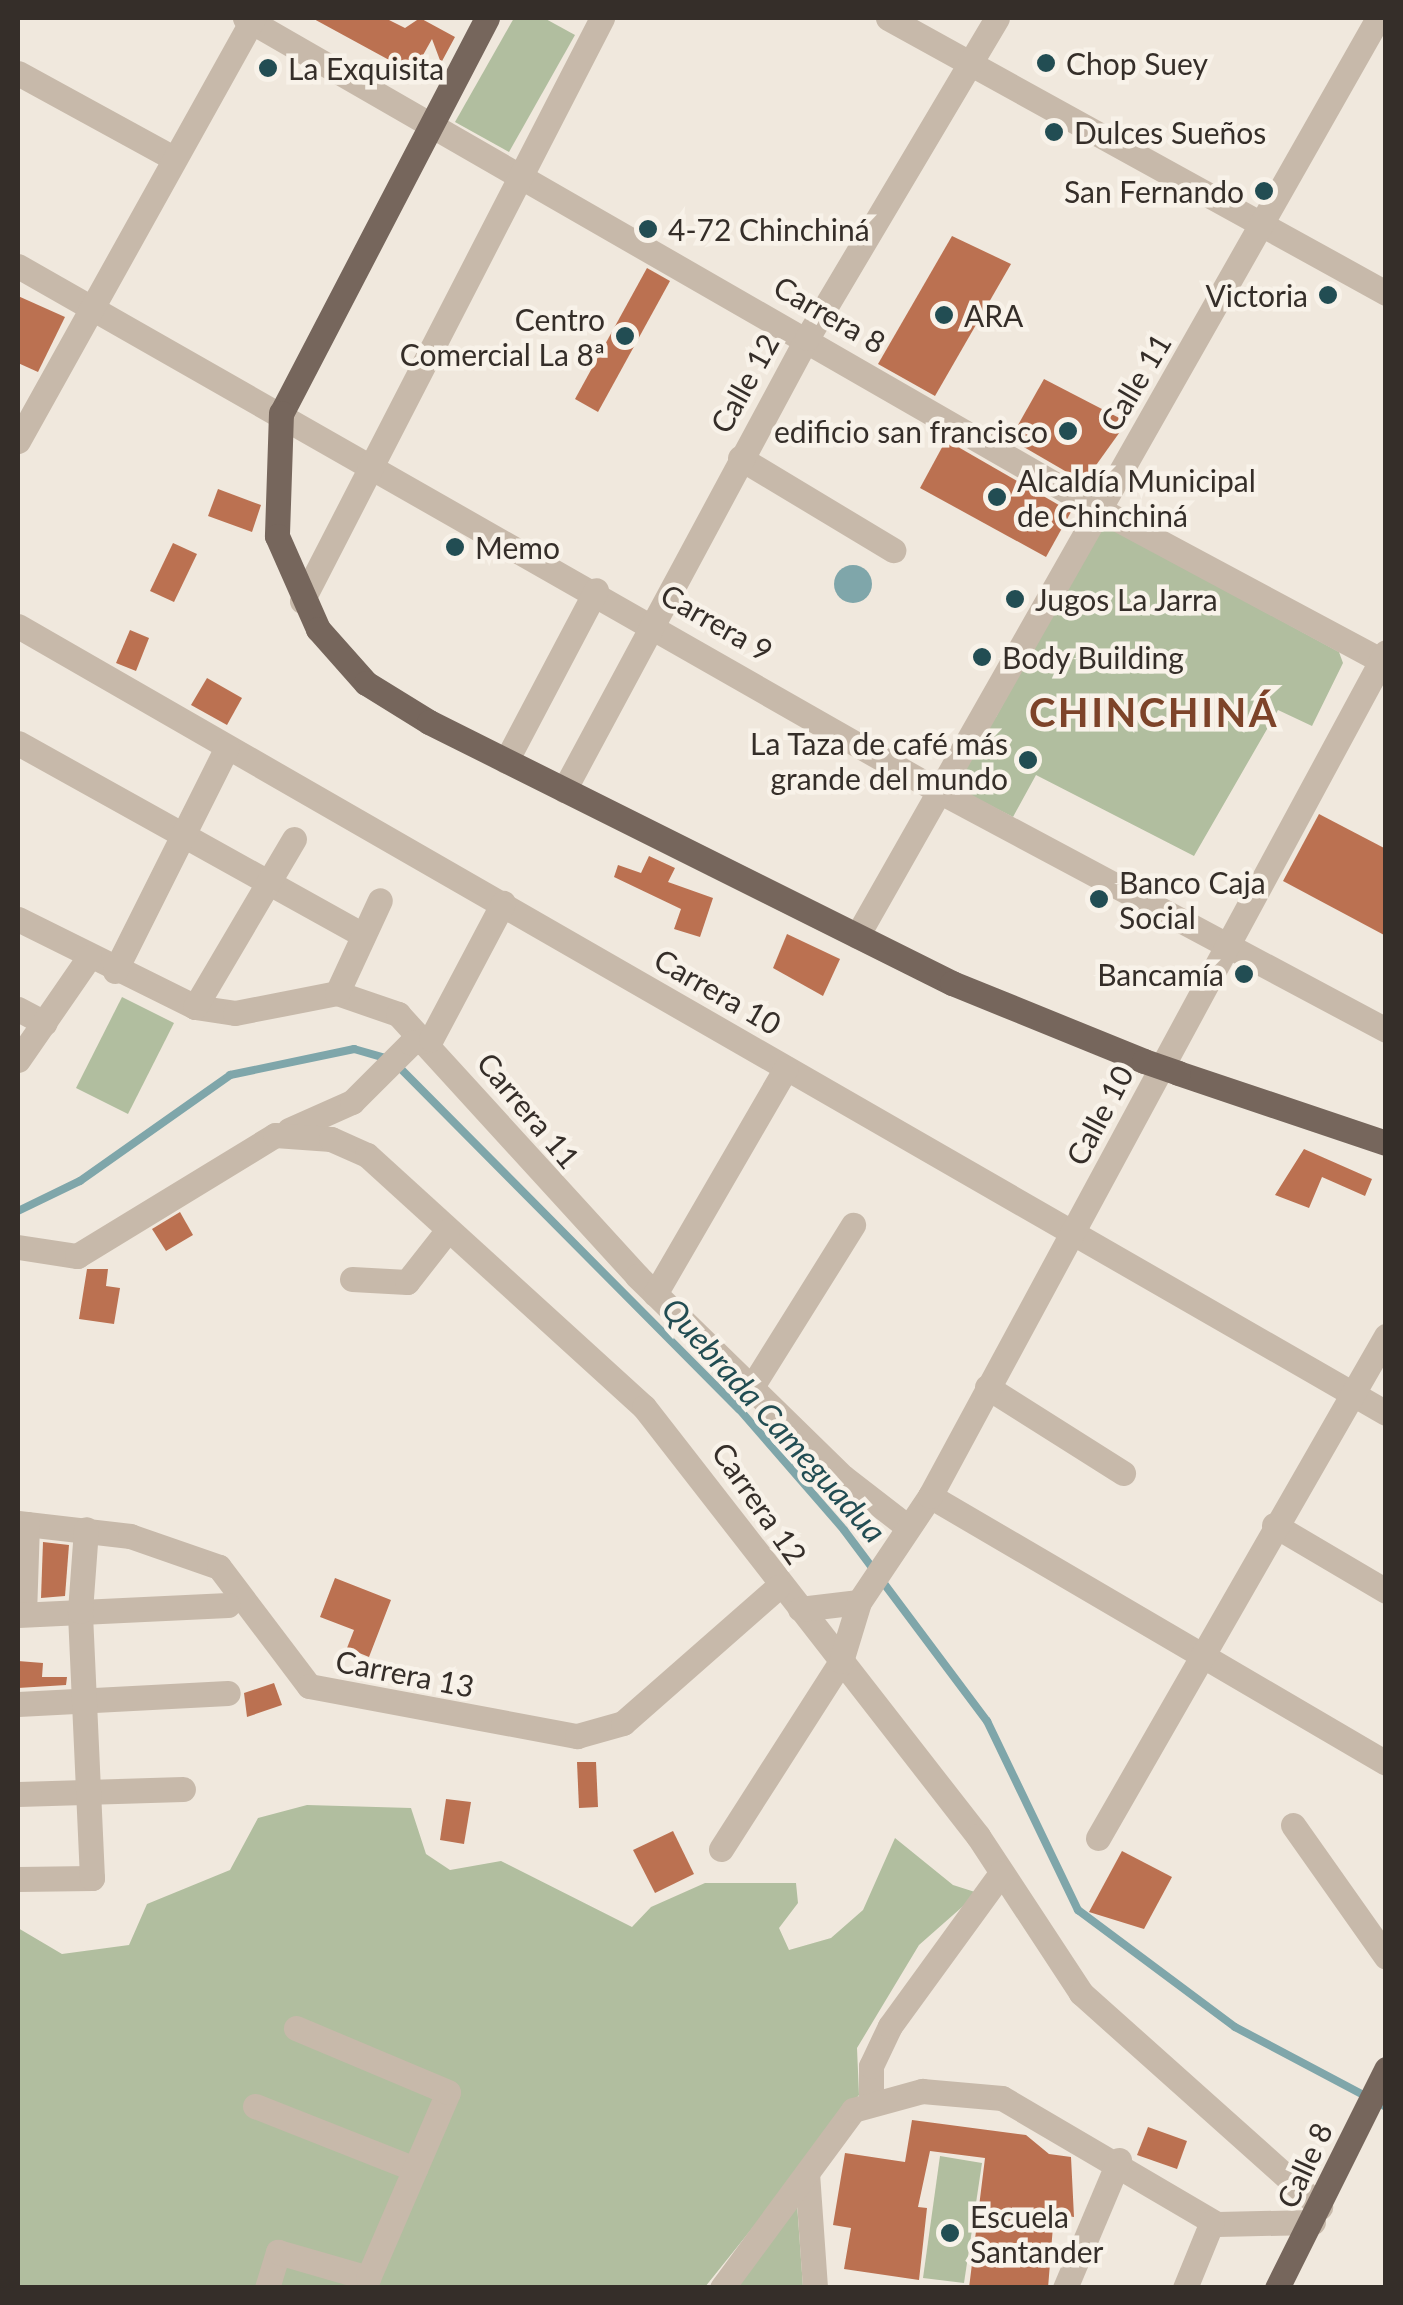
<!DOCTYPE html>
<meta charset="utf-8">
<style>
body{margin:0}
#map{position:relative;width:1403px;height:2305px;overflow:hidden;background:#f0e8dd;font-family:Lato,sans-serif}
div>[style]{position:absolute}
.green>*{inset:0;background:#b1be9f}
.water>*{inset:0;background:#7fa6aa}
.round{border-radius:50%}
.stream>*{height:8px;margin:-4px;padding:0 4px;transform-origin:4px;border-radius:4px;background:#7fa6aa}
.building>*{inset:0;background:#bb7151}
.street>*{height:25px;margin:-12.5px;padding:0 12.5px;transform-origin:12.5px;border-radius:12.5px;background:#c7b9aa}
.primary>*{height:25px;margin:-12.5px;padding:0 12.5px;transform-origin:12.5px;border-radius:12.5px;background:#76665c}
.primary-bridge>*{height:25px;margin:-12.5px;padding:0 12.5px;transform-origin:12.5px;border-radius:12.5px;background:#76665c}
.dots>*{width:28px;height:28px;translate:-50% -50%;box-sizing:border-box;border:5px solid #f8f2e9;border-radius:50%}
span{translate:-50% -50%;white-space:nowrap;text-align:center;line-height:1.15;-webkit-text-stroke:9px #f8f2e9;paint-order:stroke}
.poi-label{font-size:30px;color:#352e29}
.left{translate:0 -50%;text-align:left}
.right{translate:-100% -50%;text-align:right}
.street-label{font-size:30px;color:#352e29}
.water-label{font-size:32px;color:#224d53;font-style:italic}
.district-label{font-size:40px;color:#7d4329;font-weight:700;letter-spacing:2.5px}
.frame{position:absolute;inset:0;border:20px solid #352e29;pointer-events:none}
</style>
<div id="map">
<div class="green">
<div style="clip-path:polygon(514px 18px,544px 18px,575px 35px,509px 152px,455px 122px)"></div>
<div style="clip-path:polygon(1101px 523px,1339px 652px,1343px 663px,1312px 726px,1278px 710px,1194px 856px,1036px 775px,1013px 817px,958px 789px,953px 776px,981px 716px,996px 717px)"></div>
<div style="clip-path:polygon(122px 997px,174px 1023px,128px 1114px,76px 1088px)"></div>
<div style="clip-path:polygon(307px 1805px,411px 1808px,426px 1854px,450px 1870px,501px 1861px,632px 1927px,651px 1907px,705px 1883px,796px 1883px,798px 1903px,779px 1928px,789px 1950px,831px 1938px,863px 1910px,895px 1838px,953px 1885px,978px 1893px,919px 1945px,857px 2048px,859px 2095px,705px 2287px,18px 2288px,18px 1928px,62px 1954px,129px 1945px,147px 1904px,230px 1870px,258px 1818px)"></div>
<div style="clip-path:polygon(940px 2156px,982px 2163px,964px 2283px,923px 2278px)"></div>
<div style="clip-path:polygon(797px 2204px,803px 2287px,736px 2287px)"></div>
</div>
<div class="water">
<div class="round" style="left:834px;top:565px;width:38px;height:38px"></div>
</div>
<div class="stream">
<div style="left:398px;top:1066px;width:484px;rotate:45.2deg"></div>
<div style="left:739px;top:1409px;width:160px;rotate:49deg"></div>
<div style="left:844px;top:1530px;width:239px;rotate:53.2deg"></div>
<div style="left:987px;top:1721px;width:210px;rotate:64.3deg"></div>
<div style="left:1078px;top:1910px;width:196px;rotate:36.7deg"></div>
<div style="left:1235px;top:2027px;width:171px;rotate:27.9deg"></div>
<div style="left:18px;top:1211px;width:69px;rotate:-25.8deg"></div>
<div style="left:80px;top:1181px;width:184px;rotate:-35.2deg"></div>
<div style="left:230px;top:1075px;width:127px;rotate:-11.8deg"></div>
<div style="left:354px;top:1049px;width:33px;rotate:16deg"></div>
</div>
<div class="building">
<div style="clip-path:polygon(312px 18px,385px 18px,405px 28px,420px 18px,455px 37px,441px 63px,432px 39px,413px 73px)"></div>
<div style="clip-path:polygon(952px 236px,1011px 264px,935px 396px,878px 364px)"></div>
<div style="clip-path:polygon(647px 268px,670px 281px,598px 412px,575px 399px)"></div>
<div style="clip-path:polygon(18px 296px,65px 317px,38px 372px,18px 363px)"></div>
<div style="clip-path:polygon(1044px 379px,1127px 422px,1084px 482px,1010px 439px)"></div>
<div style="clip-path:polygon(946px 440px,1071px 512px,1046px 557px,920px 488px)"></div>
<div style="clip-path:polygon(218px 489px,261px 505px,252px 532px,208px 516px)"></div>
<div style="clip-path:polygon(173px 543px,197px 554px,174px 602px,150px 591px)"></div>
<div style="clip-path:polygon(130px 630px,149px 638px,136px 671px,116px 663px)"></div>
<div style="clip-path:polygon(207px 678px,242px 698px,227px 725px,191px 705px)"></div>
<div style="clip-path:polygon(1319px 814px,1386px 849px,1386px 936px,1283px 881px)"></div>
<div style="clip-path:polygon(649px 856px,675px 868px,668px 882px,713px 898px,700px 937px,674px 929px,681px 909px,614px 877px,618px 865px,641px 873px)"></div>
<div style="clip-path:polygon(787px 934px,840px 959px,823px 996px,773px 968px)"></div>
<div style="clip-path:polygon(1304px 1149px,1372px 1179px,1365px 1196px,1322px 1177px,1309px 1208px,1275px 1195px)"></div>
<div style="clip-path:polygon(180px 1212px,193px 1235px,166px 1251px,152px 1229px)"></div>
<div style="clip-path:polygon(87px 1269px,108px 1269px,106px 1286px,120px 1288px,114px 1324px,79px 1319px)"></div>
<div style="clip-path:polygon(43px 1542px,69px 1545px,65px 1596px,41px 1598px)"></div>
<div style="clip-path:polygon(335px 1578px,391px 1600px,369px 1657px,347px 1648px,354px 1630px,320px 1617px)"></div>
<div style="clip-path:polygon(18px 1661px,43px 1663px,42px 1677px,67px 1677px,66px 1685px,18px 1688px)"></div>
<div style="clip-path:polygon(274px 1683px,282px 1705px,247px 1717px,244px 1693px)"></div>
<div style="clip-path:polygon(577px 1762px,596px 1762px,598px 1807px,579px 1808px)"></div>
<div style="clip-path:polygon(446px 1799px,471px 1802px,464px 1844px,440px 1840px)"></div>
<div style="clip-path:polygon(673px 1831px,694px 1874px,655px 1893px,633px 1850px)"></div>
<div style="clip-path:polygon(1122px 1851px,1172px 1877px,1144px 1929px,1089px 1912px)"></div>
<div style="clip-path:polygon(912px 2120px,1026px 2135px,1049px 2154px,1071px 2157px,1074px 2217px,1054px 2214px,1048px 2288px,969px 2288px,985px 2158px,930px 2151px,918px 2207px,927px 2208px,919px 2280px,844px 2269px,851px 2228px,833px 2225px,845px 2153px,905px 2162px)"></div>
<div style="clip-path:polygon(1148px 2127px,1187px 2141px,1177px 2169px,1137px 2155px)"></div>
</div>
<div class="street">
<div style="left:245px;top:18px;width:978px;rotate:29.92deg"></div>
<div style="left:1093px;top:506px;width:332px;rotate:28.2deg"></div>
<div style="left:888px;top:18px;width:569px;rotate:28.91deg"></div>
<div style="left:18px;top:73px;width:177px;rotate:28.7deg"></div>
<div style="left:18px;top:266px;width:1056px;rotate:29.7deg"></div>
<div style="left:935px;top:789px;width:511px;rotate:28.12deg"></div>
<div style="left:18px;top:441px;width:484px;rotate:-60.9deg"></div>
<div style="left:740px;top:458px;width:179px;rotate:31deg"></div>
<div style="left:302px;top:601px;width:656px;rotate:-62.77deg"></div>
<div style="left:18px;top:626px;width:1578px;rotate:29.91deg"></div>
<div style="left:18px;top:743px;width:391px;rotate:29.1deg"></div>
<div style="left:506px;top:761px;width:193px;rotate:-62.2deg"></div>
<div style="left:564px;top:790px;width:513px;rotate:-61.74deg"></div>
<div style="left:807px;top:338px;width:372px;rotate:-59.3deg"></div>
<div style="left:18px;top:919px;width:198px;rotate:26.4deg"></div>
<div style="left:195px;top:1007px;width:40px;rotate:8.5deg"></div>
<div style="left:235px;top:1013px;width:104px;rotate:-11.1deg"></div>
<div style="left:337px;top:993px;width:65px;rotate:19deg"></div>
<div style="left:398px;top:1014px;width:355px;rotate:47.6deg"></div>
<div style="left:637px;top:1276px;width:288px;rotate:44.3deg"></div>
<div style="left:843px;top:1477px;width:82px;rotate:37.6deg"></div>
<div style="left:857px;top:936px;width:1056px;rotate:-60.42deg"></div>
<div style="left:115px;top:971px;width:250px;rotate:-63.4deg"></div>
<div style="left:337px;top:993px;width:102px;rotate:-65.2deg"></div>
<div style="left:195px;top:1007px;width:195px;rotate:-59.5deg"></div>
<div style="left:18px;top:1009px;width:30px;rotate:28deg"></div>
<div style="left:18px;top:1060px;width:125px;rotate:-55.4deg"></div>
<div style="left:289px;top:1130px;width:69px;rotate:-24deg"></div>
<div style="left:352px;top:1102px;width:83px;rotate:-45deg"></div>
<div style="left:411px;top:1043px;width:20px;rotate:-11deg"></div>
<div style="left:431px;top:1039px;width:154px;rotate:-62.1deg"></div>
<div style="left:18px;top:1247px;width:60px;rotate:8.7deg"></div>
<div style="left:77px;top:1256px;width:232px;rotate:-31.4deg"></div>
<div style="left:275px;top:1135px;width:56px;rotate:4.1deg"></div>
<div style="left:331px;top:1139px;width:39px;rotate:24deg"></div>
<div style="left:367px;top:1155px;width:374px;rotate:42.3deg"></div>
<div style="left:644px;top:1407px;width:544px;rotate:52.1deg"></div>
<div style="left:978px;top:1836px;width:188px;rotate:56.7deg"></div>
<div style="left:1081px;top:1993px;width:321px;rotate:41.8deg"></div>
<div style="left:352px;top:1279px;width:55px;rotate:3.1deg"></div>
<div style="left:407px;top:1282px;width:65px;rotate:-51.9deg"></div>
<div style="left:655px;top:1294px;width:261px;rotate:-59.9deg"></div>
<div style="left:753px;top:1385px;width:189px;rotate:-58deg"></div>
<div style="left:987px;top:1387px;width:161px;rotate:32.3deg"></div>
<div style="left:930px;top:1496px;width:528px;rotate:30.35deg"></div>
<div style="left:18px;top:1523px;width:113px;rotate:6.6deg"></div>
<div style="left:130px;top:1536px;width:94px;rotate:19.2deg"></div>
<div style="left:219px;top:1567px;width:149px;rotate:52.9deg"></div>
<div style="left:309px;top:1686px;width:273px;rotate:10.6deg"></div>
<div style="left:577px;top:1736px;width:48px;rotate:-15.8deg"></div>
<div style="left:623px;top:1723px;width:206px;rotate:-41.3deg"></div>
<div style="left:1274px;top:1525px;width:130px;rotate:30.5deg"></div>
<div style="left:800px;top:1609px;width:59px;rotate:-6.8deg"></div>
<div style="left:859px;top:1602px;width:128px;rotate:-56.2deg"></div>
<div style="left:930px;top:1496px;width:959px;rotate:-61.62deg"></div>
<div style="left:24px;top:1614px;width:90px;rotate:-88.1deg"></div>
<div style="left:18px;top:1615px;width:210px;rotate:-2.7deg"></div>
<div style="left:18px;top:1704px;width:210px;rotate:-3deg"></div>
<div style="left:18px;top:1794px;width:165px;rotate:-1.7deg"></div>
<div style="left:1293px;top:1825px;width:161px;rotate:54.8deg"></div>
<div style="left:1098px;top:1838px;width:579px;rotate:-60.16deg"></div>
<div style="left:721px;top:1849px;width:223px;rotate:-57.4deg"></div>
<div style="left:841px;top:1661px;width:62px;rotate:-73deg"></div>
<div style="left:18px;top:1879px;width:74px;rotate:-0.8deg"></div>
<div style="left:92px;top:1878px;width:267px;rotate:-92.6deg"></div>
<div style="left:80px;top:1611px;width:82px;rotate:-85.8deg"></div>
<div style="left:871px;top:2103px;width:37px;rotate:-90deg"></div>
<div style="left:871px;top:2066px;width:44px;rotate:-64.6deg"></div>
<div style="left:890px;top:2026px;width:189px;rotate:-54deg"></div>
<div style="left:255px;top:2106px;width:172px;rotate:21.5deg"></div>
<div style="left:807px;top:2173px;width:115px;rotate:86deg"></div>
<div style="left:267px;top:2288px;width:38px;rotate:-73deg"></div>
<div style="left:278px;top:2252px;width:94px;rotate:16.1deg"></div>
<div style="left:368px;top:2278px;width:202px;rotate:-66.7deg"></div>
<div style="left:448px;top:2092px;width:165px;rotate:-157.2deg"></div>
<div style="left:722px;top:2288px;width:221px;rotate:-53.6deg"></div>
<div style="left:853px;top:2110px;width:72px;rotate:-15.4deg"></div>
<div style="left:922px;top:2091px;width:80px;rotate:5deg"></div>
<div style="left:1002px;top:2098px;width:249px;rotate:30.4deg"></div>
<div style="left:1217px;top:2224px;width:96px;rotate:-1.2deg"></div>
<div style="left:1065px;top:2288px;width:139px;rotate:-67.1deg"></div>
<div style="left:1185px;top:2288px;width:71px;rotate:-67.8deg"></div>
</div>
<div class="primary">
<div style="left:487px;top:18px;width:445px;rotate:117.5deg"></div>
<div style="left:281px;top:413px;width:123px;rotate:91.9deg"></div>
<div style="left:277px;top:536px;width:102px;rotate:66.2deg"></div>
<div style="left:318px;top:629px;width:72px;rotate:48.4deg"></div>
<div style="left:366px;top:683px;width:74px;rotate:31.8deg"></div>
<div style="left:429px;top:722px;width:585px;rotate:26.52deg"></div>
<div style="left:952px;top:983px;width:207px;rotate:22.1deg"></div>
<div style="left:1178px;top:1073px;width:219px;rotate:18.6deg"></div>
<div style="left:1277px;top:2288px;width:245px;rotate:-63.5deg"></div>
</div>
<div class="primary-bridge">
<div style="left:1144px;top:1061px;width:36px;rotate:19deg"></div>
</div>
<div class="dots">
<div style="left:1046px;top:63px;background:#224d53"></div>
<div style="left:268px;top:68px;background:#224d53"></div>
<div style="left:1054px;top:132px;background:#224d53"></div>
<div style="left:1264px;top:191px;background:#224d53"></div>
<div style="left:648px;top:229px;background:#224d53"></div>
<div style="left:1328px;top:295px;background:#224d53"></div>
<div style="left:944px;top:315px;background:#224d53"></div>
<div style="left:625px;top:336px;background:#224d53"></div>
<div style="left:1068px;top:431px;background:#224d53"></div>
<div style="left:997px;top:497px;background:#224d53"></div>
<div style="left:455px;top:547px;background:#224d53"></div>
<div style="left:1015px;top:599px;background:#224d53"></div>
<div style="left:982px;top:657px;background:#224d53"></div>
<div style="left:1028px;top:760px;background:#224d53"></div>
<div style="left:1099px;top:899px;background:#224d53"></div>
<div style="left:1244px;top:974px;background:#224d53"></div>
<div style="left:950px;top:2233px;background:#224d53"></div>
</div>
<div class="poi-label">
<span class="left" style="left:1066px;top:63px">Chop Suey</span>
<span class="left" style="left:288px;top:68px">La Exquisita</span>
<span class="left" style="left:1074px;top:132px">Dulces Sueños</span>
<span class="right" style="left:1244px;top:191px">San Fernando</span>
<span class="left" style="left:668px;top:229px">4-72 Chinchiná</span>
<span class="right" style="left:1308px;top:295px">Victoria</span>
<span class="left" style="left:964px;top:315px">ARA</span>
<span class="right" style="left:605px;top:336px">Centro<br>Comercial La 8ª</span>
<span class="right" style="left:1048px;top:431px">edificio san francisco</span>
<span class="left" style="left:1017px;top:497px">Alcaldía Municipal<br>de Chinchiná</span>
<span class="left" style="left:475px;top:547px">Memo</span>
<span class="left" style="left:1035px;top:599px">Jugos La Jarra</span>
<span class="left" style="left:1002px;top:657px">Body Building</span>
<span class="right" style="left:1008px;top:760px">La Taza de café más<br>grande del mundo</span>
<span class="left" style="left:1119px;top:899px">Banco Caja<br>Social</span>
<span class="right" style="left:1224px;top:974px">Bancamía</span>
<span class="left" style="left:970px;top:2233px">Escuela<br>Santander</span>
</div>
<div class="street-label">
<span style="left:830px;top:314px;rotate:30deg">Carrera 8</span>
<span style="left:1135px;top:382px;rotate:-59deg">Calle 11</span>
<span style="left:744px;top:383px;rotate:-61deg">Calle 12</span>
<span style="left:717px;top:622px;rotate:30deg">Carrera 9</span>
<span style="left:718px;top:991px;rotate:30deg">Carrera 10</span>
<span style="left:529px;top:1110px;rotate:50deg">Carrera 11</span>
<span style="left:1099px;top:1115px;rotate:-62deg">Calle 10</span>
<span style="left:760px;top:1503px;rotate:55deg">Carrera 12</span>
<span style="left:405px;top:1673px;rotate:11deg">Carrera 13</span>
<span style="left:1304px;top:2165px;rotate:-65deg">Calle 8</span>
</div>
<div class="water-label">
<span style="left:774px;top:1420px;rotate:48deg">Quebrada Cameguadua</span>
</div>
<div class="district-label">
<span style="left:1154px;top:712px">CHINCHINÁ</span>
</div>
<div class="frame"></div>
</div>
